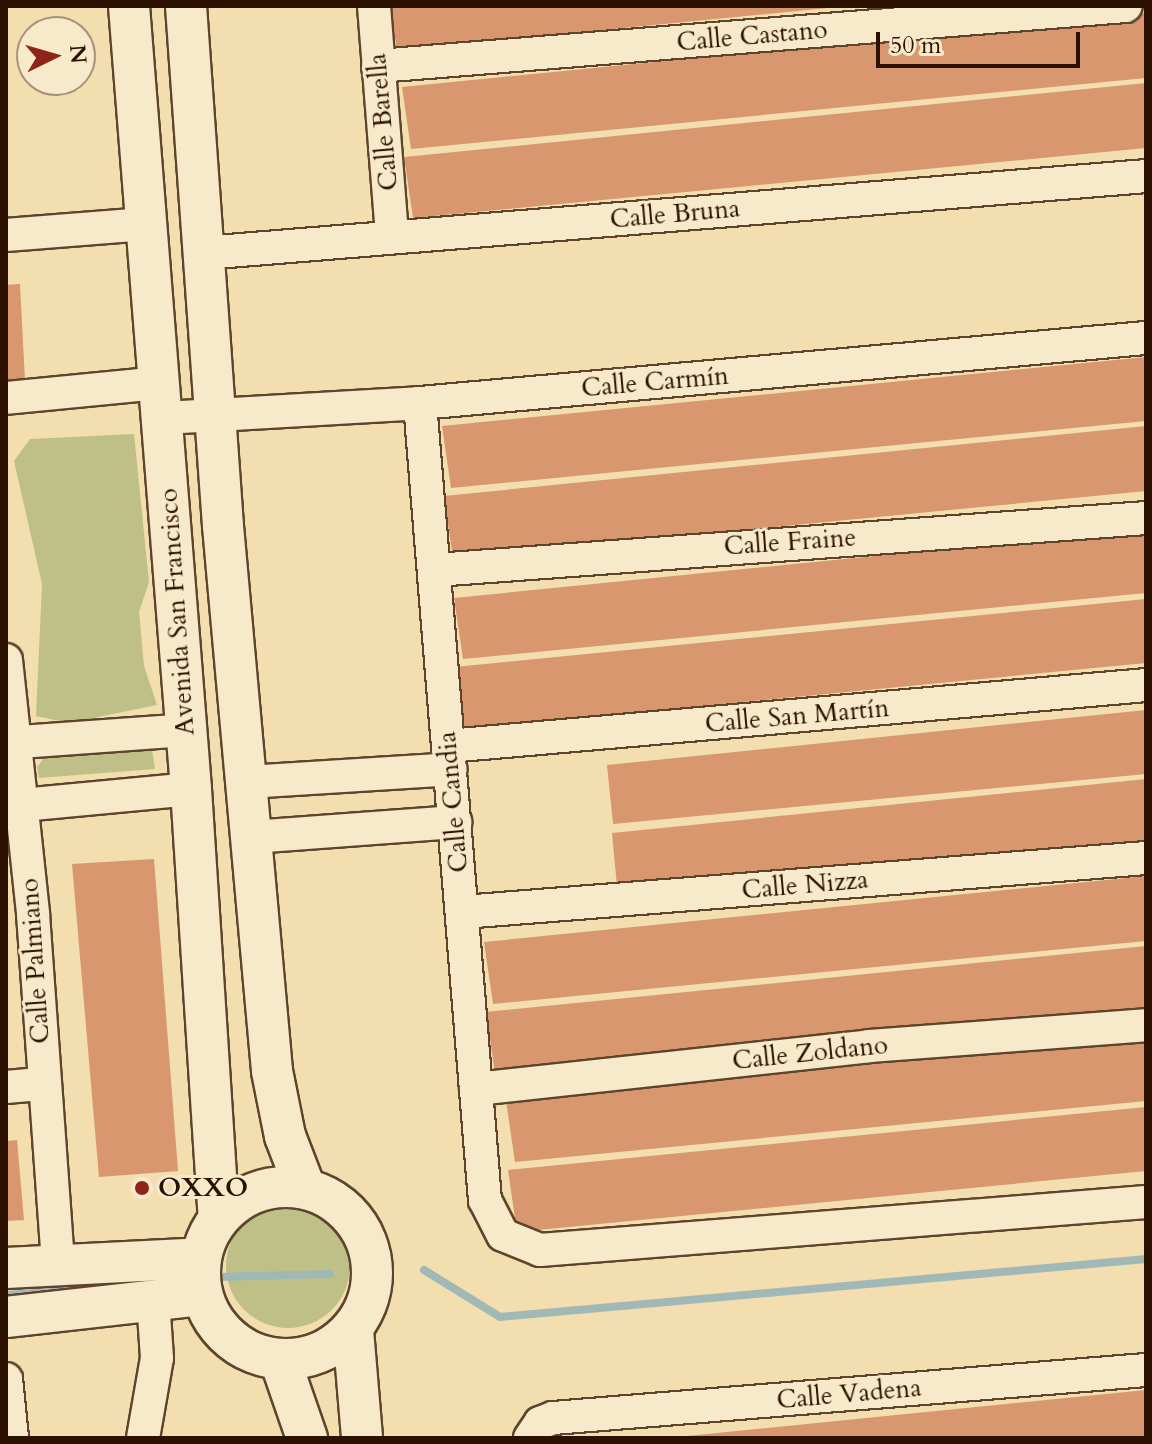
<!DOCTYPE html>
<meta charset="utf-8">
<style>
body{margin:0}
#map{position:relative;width:1152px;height:1444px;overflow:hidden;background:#f2deae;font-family:Cardo,serif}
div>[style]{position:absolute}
.green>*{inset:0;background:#bfc087}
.round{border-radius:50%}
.stream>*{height:8px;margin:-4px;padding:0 4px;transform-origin:4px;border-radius:4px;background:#a0b9b6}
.building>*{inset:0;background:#d8976f}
.roads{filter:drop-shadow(2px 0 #5e442c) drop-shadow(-2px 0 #5e442c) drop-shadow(0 2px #5e442c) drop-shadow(0 -2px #5e442c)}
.minor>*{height:32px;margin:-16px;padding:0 16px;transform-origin:16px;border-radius:16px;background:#f7eaca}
.tertiary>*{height:40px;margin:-20px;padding:0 20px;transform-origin:20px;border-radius:20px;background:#f7eaca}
.tertiary>.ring{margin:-20px;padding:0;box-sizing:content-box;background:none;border:40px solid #f7eaca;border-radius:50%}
.dots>*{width:22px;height:22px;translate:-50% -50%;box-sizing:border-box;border:4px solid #f7eaca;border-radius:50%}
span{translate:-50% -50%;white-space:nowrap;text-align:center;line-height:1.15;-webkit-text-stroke:6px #f7eaca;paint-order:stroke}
.street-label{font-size:26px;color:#2d1100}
.poi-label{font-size:26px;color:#2d1100;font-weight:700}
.left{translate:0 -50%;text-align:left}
.frame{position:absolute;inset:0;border:8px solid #2d1100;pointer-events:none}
.north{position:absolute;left:16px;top:16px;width:80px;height:80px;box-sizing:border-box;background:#f7eaca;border:2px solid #a69379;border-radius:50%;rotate:85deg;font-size:22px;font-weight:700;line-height:32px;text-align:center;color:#2d1100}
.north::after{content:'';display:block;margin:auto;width:28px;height:36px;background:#8f2418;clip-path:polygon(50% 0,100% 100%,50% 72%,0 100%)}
.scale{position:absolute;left:876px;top:32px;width:204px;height:36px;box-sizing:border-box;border:4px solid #2d1100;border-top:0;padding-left:10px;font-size:24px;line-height:28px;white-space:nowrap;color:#2d1100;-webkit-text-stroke:6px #f7eaca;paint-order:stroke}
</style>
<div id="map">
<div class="green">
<div style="clip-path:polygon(134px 434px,149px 582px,139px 612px,144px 666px,157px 705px,69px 723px,36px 716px,42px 584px,14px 461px,30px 439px)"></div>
<div style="clip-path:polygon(152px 750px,155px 769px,39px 778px,37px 767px,44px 758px)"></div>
<div class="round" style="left:226px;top:1204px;width:124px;height:124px"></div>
</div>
<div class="stream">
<div style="left:424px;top:1270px;width:89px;rotate:31.7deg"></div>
<div style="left:500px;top:1317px;width:649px;rotate:-5.13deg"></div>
<div style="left:216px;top:1277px;width:114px;rotate:-1.5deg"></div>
<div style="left:6px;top:1295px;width:67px;rotate:-4.3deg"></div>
</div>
<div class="building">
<div style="clip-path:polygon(390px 6px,828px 6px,828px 8px,397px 50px)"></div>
<div style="clip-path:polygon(1146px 13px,1146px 78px,411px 149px,402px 87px)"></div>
<div style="clip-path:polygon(1146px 83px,1146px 148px,413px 218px,404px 157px)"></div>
<div style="clip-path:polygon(20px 284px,25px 381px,6px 383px,6px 285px)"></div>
<div style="clip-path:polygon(1146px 357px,1146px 421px,451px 488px,442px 426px)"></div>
<div style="clip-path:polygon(1146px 426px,1146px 491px,453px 558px,444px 496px)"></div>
<div style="clip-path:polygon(1146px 529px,1146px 593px,463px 659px,454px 598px)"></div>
<div style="clip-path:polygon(1146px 599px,1146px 663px,464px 729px,455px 667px)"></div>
<div style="clip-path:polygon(1146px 710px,1146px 774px,613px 824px,607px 765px)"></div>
<div style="clip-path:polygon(1146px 779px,1146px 843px,617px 886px,612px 833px)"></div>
<div style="clip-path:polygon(154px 859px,178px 1171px,99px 1177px,72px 864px)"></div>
<div style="clip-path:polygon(1146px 876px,1146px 941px,493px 1004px,484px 942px)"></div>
<div style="clip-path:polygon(1146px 946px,1146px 1011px,495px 1073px,486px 1012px)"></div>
<div style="clip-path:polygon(1146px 1037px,1146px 1101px,515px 1162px,506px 1101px)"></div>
<div style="clip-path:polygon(1146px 1107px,1146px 1171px,517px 1232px,508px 1170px)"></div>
<div style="clip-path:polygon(17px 1140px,24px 1220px,6px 1221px,6px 1141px)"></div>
<div style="clip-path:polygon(1146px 1390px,1146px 1438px,687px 1438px,687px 1436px)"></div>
</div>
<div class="roads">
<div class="minor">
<div style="left:374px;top:6px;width:232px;rotate:85.5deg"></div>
<div style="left:378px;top:66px;width:750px;rotate:-4.59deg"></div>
<div style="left:6px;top:235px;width:140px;rotate:-4.5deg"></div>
<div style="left:204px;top:253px;width:945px;rotate:-4.67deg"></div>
<div style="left:6px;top:398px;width:155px;rotate:-5.6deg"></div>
<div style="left:420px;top:403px;width:800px;rotate:85.34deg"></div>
<div style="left:485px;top:1200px;width:39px;rotate:63deg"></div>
<div style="left:503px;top:1235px;width:40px;rotate:22deg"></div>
<div style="left:540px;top:1250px;width:608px;rotate:-4.53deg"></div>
<div style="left:163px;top:418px;width:257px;rotate:-3.3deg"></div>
<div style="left:420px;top:403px;width:729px;rotate:-5.12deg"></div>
<div style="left:435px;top:570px;width:713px;rotate:-4.18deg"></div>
<div style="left:6px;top:660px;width:255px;rotate:83.9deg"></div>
<div style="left:33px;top:914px;width:351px;rotate:85.9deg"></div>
<div style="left:6px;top:743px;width:180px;rotate:-4.1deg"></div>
<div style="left:448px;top:746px;width:701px;rotate:-4.99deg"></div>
<div style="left:247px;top:782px;width:204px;rotate:-3.6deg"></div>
<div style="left:22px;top:805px;width:170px;rotate:-5.4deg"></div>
<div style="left:252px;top:837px;width:204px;rotate:-4.2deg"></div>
<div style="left:463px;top:912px;width:685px;rotate:-4.52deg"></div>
<div style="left:6px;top:1087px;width:37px;rotate:-5deg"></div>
<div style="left:476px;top:1089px;width:395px;rotate:-6.2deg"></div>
<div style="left:869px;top:1046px;width:278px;rotate:-4.3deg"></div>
<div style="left:6px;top:1379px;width:59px;rotate:84.2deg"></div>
<div style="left:143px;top:1438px;width:81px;rotate:-80.1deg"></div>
<div style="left:157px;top:1358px;width:58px;rotate:-93.9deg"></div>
<div style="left:530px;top:1438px;width:18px;rotate:-56deg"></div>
<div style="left:540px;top:1423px;width:14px;rotate:-21deg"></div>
<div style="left:553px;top:1418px;width:595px;rotate:-4.63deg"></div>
</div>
<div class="tertiary">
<div style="left:129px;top:6px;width:785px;rotate:85.47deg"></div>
<div style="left:191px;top:789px;width:430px;rotate:86.3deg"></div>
<div style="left:186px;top:6px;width:521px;rotate:85.93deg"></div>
<div style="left:223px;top:526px;width:547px;rotate:84.86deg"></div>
<div style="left:272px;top:1071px;width:66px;rotate:78.7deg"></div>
<div style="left:285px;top:1136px;width:56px;rotate:69deg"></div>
<div class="ring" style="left:200px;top:1187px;width:132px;height:132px"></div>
<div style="left:6px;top:1268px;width:195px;rotate:-2.9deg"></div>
<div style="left:6px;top:1317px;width:196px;rotate:-6.4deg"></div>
<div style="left:353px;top:1330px;width:108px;rotate:85.2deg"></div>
<div style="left:280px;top:1360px;width:83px;rotate:70.9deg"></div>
</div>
</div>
<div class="dots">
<div style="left:142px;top:1188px;background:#8f2418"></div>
</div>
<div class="street-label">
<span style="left:752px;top:36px;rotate:-5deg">Calle Castano</span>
<span style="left:383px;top:122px;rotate:-95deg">Calle Barella</span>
<span style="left:675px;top:214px;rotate:-5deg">Calle Bruna</span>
<span style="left:655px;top:382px;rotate:-5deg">Calle Carmín</span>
<span style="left:790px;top:542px;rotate:-4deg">Calle Fraine</span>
<span style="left:177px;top:612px;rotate:-94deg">Avenida San Francisco</span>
<span style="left:797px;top:716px;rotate:-5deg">Calle San Martín</span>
<span style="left:453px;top:802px;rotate:-95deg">Calle Candia</span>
<span style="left:805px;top:885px;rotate:-5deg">Calle Nizza</span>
<span style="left:35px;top:961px;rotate:-94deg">Calle Palmiano</span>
<span style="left:810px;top:1053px;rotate:-6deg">Calle Zoldano</span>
<span style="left:849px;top:1394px;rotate:-5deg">Calle Vadena</span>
</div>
<div class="poi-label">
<span class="left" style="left:158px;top:1188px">OXXO</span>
</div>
<div class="frame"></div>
<div class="north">N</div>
<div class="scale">50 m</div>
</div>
